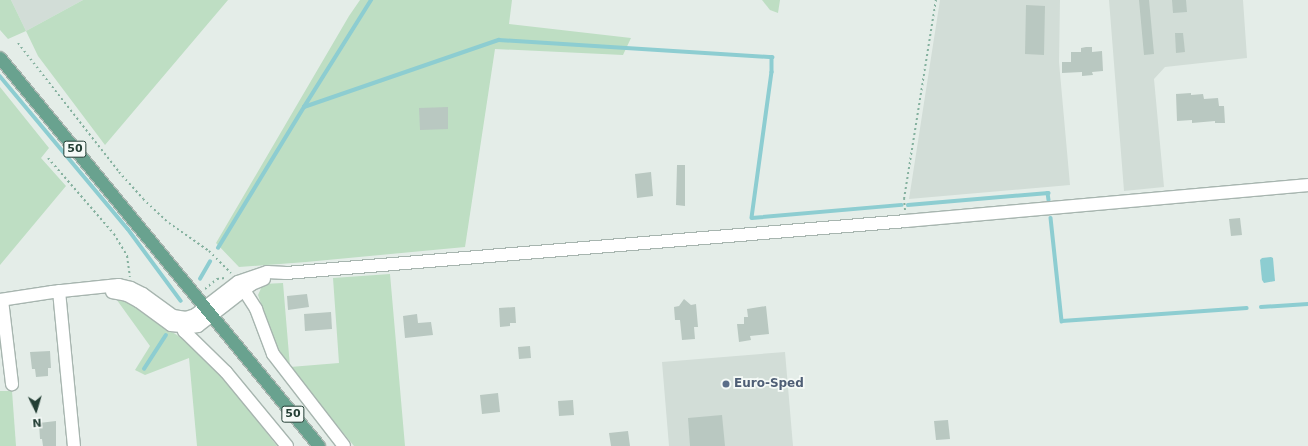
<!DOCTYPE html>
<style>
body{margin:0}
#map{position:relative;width:1308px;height:446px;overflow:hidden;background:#e4ede8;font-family:"DejaVu Sans",sans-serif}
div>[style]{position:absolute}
.built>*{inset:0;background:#d2ddd7}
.green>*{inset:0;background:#bedec3}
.water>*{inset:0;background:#8dcdd1}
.stream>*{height:3.5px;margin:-1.75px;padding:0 1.75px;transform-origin:1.75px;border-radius:1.75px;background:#8dcdd1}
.building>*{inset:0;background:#b9c8c1}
.path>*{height:2px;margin-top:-1px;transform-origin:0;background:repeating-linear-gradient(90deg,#85b19f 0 2px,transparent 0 5px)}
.roads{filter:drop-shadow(1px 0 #a7b5af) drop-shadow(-1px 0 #a7b5af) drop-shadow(0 1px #a7b5af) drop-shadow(0 -1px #a7b5af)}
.minor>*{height:12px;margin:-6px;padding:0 6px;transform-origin:6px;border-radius:6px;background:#fff}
.major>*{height:12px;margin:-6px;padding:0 6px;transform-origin:6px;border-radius:6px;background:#69a28f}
.dots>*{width:11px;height:11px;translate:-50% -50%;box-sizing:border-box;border:2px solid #f5faf7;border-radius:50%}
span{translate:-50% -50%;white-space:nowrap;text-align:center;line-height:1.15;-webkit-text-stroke:3.5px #f5faf7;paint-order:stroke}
.shield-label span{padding:1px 3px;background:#f5faf7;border:1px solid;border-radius:3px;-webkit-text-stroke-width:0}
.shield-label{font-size:11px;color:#243f35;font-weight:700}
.service-label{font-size:12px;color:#4e5e75;font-weight:700}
.left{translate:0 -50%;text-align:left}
.north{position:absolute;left:16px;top:390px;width:40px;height:40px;-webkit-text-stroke:3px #f5faf7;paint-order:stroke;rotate:175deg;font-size:11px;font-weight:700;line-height:16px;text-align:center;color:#243f35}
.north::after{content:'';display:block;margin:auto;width:14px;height:18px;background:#243f35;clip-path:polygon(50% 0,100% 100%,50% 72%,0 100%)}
</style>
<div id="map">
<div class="built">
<div style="clip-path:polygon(11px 0,83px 0,26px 31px)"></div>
<div style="clip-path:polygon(940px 0,1060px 0,1059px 62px,1070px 185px,909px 199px)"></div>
<div style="clip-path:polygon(1109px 0,1243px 0,1247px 58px,1165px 67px,1154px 79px,1164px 187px,1124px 191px)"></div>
<div style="clip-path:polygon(785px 352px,793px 446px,669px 446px,662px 362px)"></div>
</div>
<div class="green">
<div style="clip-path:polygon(0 0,11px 0,26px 31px,83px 0,228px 0,105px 145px,38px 56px,26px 31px,8px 39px,0 30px)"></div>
<div style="clip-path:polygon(360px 0,512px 0,509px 24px,631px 38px,623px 55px,495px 49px,465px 247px,306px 262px,239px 267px,216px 243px,349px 16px)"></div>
<div style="clip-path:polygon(762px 0,780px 0,778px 13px,770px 10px)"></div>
<div style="clip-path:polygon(0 87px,49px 148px,41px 158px,66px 186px,0 265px)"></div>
<div style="clip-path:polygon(390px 274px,405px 446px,354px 446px,290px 368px,274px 341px,258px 295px,263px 284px,283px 283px,290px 367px,339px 363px,333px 278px)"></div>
<div style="clip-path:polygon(114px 296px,125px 298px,160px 325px,177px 335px,214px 365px,277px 446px,197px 446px,189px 358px,145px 375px,135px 370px,150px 346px)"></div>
<div style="clip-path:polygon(0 391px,12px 391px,16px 446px,0 446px)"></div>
</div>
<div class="water">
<div style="clip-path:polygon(1271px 257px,1273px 258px,1275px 281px,1264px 283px,1262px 280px,1260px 260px,1262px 258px)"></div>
</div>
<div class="stream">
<div style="left:0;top:76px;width:199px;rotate:50.1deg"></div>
<div style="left:128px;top:229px;width:89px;rotate:53.6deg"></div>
<div style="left:304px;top:107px;width:126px;rotate:-57.9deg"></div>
<div style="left:908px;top:205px;width:141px;rotate:-4.9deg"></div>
<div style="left:1048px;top:193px;width:7px;rotate:82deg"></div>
<div style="left:1051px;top:218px;width:104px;rotate:83.9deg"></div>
<div style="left:1062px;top:321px;width:185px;rotate:-4deg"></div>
<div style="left:218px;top:248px;width:165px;rotate:-58.6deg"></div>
<div style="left:304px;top:107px;width:206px;rotate:-19deg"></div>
<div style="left:499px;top:40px;width:274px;rotate:3.6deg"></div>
<div style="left:772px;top:57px;width:15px;rotate:90deg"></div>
<div style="left:772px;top:72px;width:147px;rotate:97.8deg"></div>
<div style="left:752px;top:218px;width:150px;rotate:-5deg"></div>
<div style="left:200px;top:279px;width:20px;rotate:-60deg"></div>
<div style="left:1261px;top:307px;width:47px;rotate:-3.7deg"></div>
<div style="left:144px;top:369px;width:40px;rotate:-57.1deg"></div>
</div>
<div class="building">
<div style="clip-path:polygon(1139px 0,1149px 0,1154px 54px,1144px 55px)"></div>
<div style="clip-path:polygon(1172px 0,1186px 0,1187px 12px,1173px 13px)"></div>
<div style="clip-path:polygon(1026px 5px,1045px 6px,1044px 55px,1025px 54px)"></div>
<div style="clip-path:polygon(1175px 33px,1183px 33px,1185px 52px,1176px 53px)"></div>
<div style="clip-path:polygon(1086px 47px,1092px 47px,1092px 52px,1102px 51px,1103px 71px,1092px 72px,1093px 75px,1082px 76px,1082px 72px,1062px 73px,1062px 62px,1071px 62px,1071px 52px,1081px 52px,1081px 48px)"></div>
<div style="clip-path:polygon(1191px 93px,1191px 95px,1203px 94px,1204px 99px,1218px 98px,1219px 106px,1224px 106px,1225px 123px,1215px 123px,1215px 121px,1192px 123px,1192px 120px,1177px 121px,1176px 94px)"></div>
<div style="clip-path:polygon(448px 107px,448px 129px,420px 130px,419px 108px)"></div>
<div style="clip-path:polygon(677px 165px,685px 165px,685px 206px,676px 205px)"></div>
<div style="clip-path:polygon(651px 172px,653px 196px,637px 198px,635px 174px)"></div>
<div style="clip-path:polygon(1240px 218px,1242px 235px,1231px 236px,1229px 219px)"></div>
<div style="clip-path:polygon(307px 294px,309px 307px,288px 310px,287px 296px)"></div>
<div style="clip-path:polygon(684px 299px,691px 305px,696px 304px,698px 327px,694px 327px,695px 339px,682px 340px,680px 320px,675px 320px,674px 307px,679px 306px)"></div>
<div style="clip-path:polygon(766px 306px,769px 334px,750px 336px,751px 340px,739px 342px,737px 324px,744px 324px,744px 317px,748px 317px,747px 309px)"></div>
<div style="clip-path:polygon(515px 307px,516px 323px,510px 323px,510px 326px,500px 327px,499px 308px)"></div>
<div style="clip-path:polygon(331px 312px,332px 329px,305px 331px,304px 314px)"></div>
<div style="clip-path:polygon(417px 314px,418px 323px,431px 322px,433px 335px,405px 338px,403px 316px)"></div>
<div style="clip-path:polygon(530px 346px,531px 358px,519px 359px,518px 347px)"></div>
<div style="clip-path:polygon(50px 351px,51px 368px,48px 368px,48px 376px,36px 377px,35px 369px,32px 369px,30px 352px)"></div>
<div style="clip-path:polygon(498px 393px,500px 412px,482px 414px,480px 395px)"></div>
<div style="clip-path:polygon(573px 400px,574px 415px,559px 416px,558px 401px)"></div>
<div style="clip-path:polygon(722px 415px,725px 446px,690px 446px,688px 418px)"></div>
<div style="clip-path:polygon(948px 420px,950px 439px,936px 440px,934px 421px)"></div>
<div style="clip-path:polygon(56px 421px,56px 446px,43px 446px,42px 439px,40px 439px,39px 423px)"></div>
<div style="clip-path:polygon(628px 431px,630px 446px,611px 446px,609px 433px)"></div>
</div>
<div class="path">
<div style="left:18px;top:43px;width:164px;rotate:51.9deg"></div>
<div style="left:119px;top:172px;width:36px;rotate:48deg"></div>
<div style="left:143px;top:199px;width:35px;rotate:43deg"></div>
<div style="left:169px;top:223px;width:49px;rotate:35deg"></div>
<div style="left:209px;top:251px;width:31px;rotate:45deg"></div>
<div style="left:48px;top:158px;width:101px;rotate:49deg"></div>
<div style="left:114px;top:234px;width:26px;rotate:59deg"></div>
<div style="left:127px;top:256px;width:21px;rotate:82deg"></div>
<div style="left:905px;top:210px;width:11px;rotate:-95deg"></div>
<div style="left:904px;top:199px;width:202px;rotate:-80.9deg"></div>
<div style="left:205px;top:289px;width:16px;rotate:-40deg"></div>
<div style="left:217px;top:279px;width:8px;rotate:-7deg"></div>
</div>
<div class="roads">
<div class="minor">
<div style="left:240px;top:284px;width:30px;rotate:57deg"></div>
<div style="left:256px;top:309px;width:48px;rotate:69.3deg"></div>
<div style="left:273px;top:354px;width:116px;rotate:52.3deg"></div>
<div style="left:59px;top:291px;width:156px;rotate:84.5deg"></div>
<div style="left:112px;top:292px;width:15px;rotate:11deg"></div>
<div style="left:127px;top:295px;width:13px;rotate:29deg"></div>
<div style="left:138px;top:301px;width:41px;rotate:36deg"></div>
<div style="left:171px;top:325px;width:20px;rotate:6deg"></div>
<div style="left:191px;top:327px;width:7px;rotate:-8deg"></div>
<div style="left:198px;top:326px;width:68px;rotate:-37.9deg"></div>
<div style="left:252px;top:284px;width:13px;rotate:-23deg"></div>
<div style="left:0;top:300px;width:53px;rotate:-8.7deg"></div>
<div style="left:52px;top:292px;width:67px;rotate:-6deg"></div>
<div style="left:119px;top:285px;width:12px;rotate:14deg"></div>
<div style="left:131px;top:288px;width:13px;rotate:27deg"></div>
<div style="left:143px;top:294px;width:37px;rotate:36deg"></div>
<div style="left:173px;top:316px;width:13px;rotate:9deg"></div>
<div style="left:186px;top:318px;width:9px;rotate:-18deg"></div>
<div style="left:195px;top:315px;width:54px;rotate:-37.5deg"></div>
<div style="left:238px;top:282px;width:31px;rotate:-19deg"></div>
<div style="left:267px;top:272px;width:19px;rotate:3deg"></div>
<div style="left:286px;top:273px;width:622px;rotate:-4.79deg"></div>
<div style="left:906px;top:221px;width:404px;rotate:-5.1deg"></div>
<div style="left:2px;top:300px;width:85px;rotate:83.2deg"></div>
<div style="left:181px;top:323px;width:9px;rotate:69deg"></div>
<div style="left:184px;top:331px;width:59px;rotate:44.3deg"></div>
<div style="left:226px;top:372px;width:96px;rotate:50.5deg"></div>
</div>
<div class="major">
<div style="left:0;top:58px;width:502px;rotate:50.57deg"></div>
</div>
</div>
<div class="dots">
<div style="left:726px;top:384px;background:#5c6f8a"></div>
</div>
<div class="shield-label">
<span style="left:75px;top:149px">50</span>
<span style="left:293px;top:414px">50</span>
</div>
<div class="service-label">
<span class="left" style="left:734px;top:384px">Euro-Sped</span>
</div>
<div class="north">N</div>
</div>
